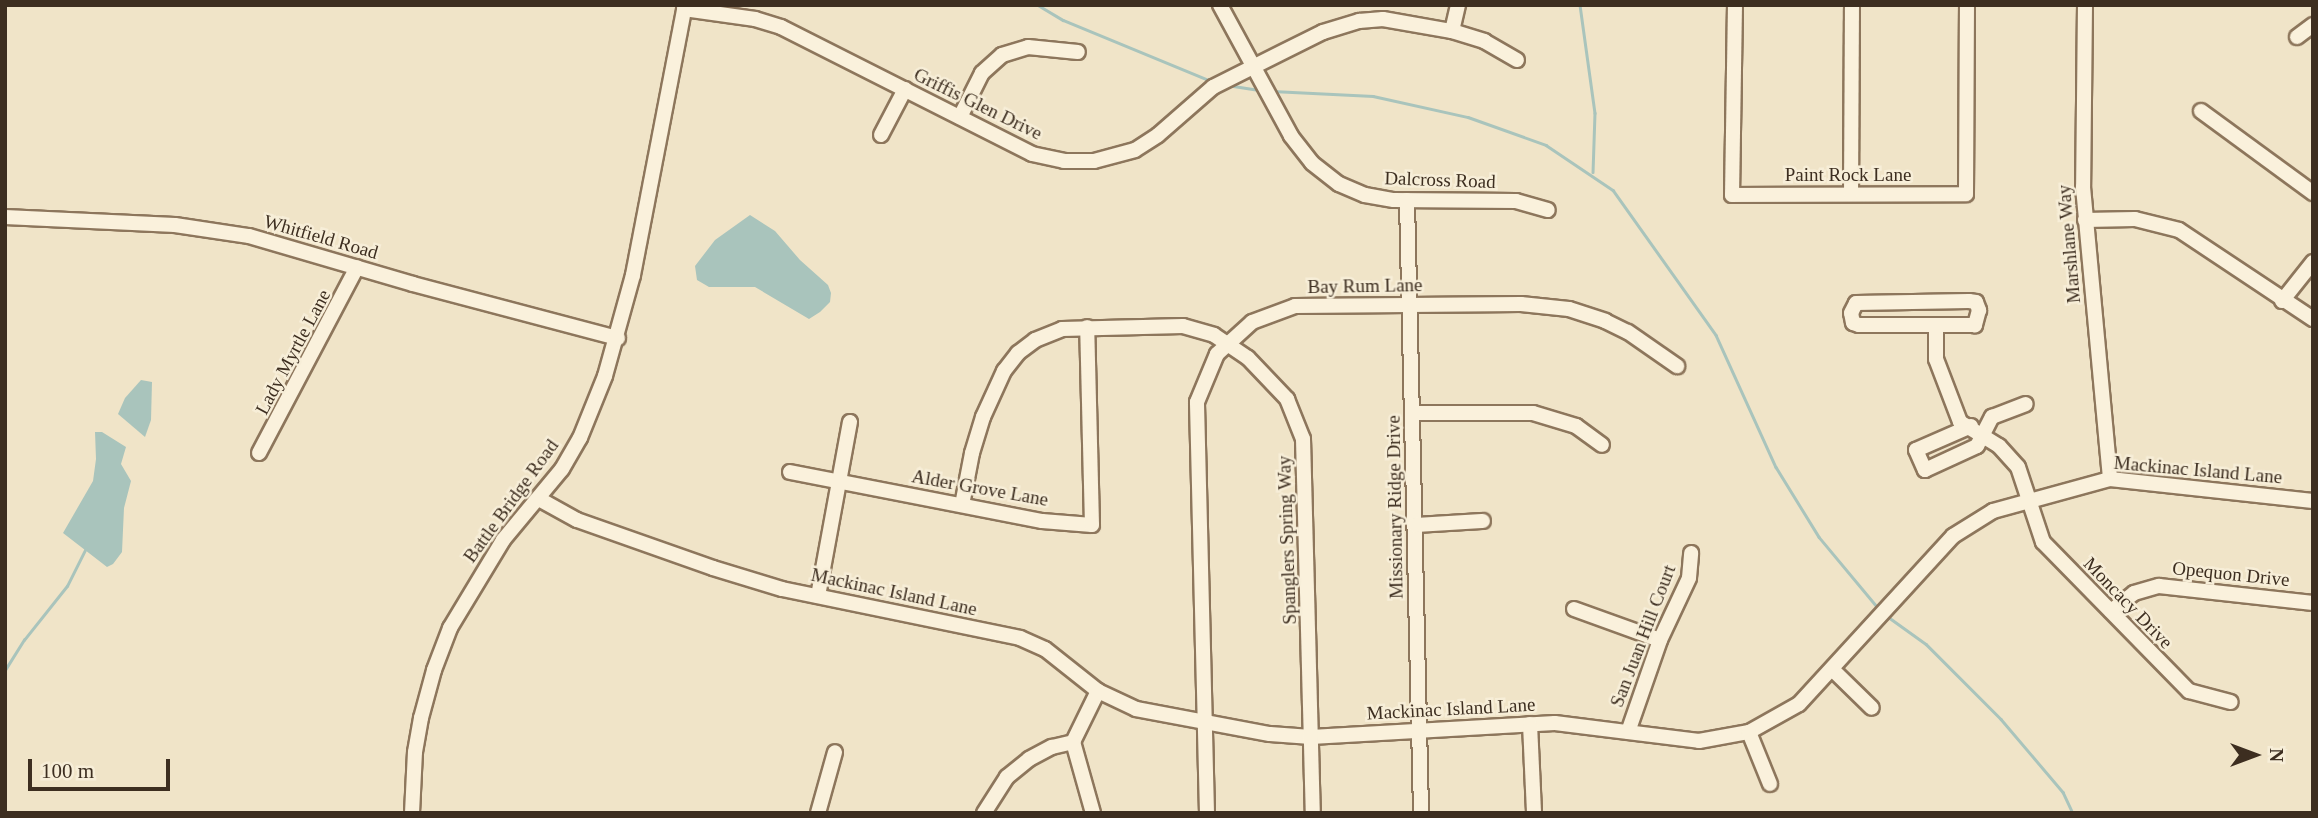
<!DOCTYPE html>
<style>
body{margin:0}
#map{position:relative;width:2318px;height:818px;overflow:hidden;background:#f0e4c8;font-family:Georgia,serif}
div>[style]{position:absolute}
.water>*{inset:0;background:#a9c4bc}
.stream>*{height:2.5px;margin:-1.25px;padding:0 1.25px;transform-origin:1.25px;border-radius:1.25px;background:#a9c4bc}
.roads{filter:drop-shadow(2px 0 #8d765c) drop-shadow(-2px 0 #8d765c) drop-shadow(0 2px #8d765c) drop-shadow(0 -2px #8d765c)}
.minor>*{height:14px;margin:-7px;padding:0 7px;transform-origin:7px;border-radius:7px;background:#faf1dc}
span{translate:-50% -50%;white-space:nowrap;text-align:center;line-height:1.15;-webkit-text-stroke:5px #f7eed8;paint-order:stroke}
.street-label{font-size:19px;color:#3d2e20}
.frame{position:absolute;inset:0;border:7px solid #3d2e20;pointer-events:none}
.north{position:absolute;left:2220px;top:720px;width:70px;height:70px;-webkit-text-stroke:5px #f7eed8;paint-order:stroke;rotate:90deg;font-size:19px;font-weight:700;line-height:28px;text-align:center;color:#3d2e20}
.north::after{content:'';display:block;margin:auto;width:24px;height:32px;background:#3d2e20;clip-path:polygon(50% 0,100% 100%,50% 72%,0 100%)}
.scale{position:absolute;left:28px;top:759px;width:142px;height:32px;box-sizing:border-box;border:4px solid #3d2e20;border-top:0;padding-left:9px;font-size:21px;line-height:24px;white-space:nowrap;color:#3d2e20;-webkit-text-stroke:5px #f7eed8;paint-order:stroke}
</style>
<div id="map">
<div class="water">
<div style="clip-path:polygon(750px 215px,775px 231px,800px 260px,828px 285px,831px 293px,830px 302px,820px 312px,809px 319px,755px 287px,709px 287px,697px 280px,695px 266px,715px 240px)"></div>
<div style="clip-path:polygon(141px 380px,152px 382px,151px 420px,145px 437px,118px 414px,125px 398px)"></div>
<div style="clip-path:polygon(95px 432px,102px 432px,126px 447px,121px 464px,131px 481px,124px 508px,122px 552px,113px 564px,107px 567px,63px 533px,93px 481px,96px 459px)"></div>
</div>
<div class="stream">
<div style="left:1038px;top:5px;width:29px;rotate:31deg"></div>
<div style="left:1063px;top:20px;width:160px;rotate:22.4deg"></div>
<div style="left:1580px;top:5px;width:109px;rotate:82.1deg"></div>
<div style="left:1595px;top:113px;width:59px;rotate:91.9deg"></div>
<div style="left:1227px;top:85px;width:32px;rotate:9deg"></div>
<div style="left:1272px;top:91px;width:101px;rotate:2.8deg"></div>
<div style="left:1373px;top:96px;width:97px;rotate:12.5deg"></div>
<div style="left:1468px;top:117px;width:83px;rotate:19.7deg"></div>
<div style="left:1546px;top:145px;width:81px;rotate:33.9deg"></div>
<div style="left:1613px;top:190px;width:178px;rotate:54.6deg"></div>
<div style="left:1716px;top:335px;width:145px;rotate:65.6deg"></div>
<div style="left:1776px;top:467px;width:82px;rotate:58.4deg"></div>
<div style="left:1819px;top:537px;width:94px;rotate:50.2deg"></div>
<div style="left:1887px;top:616px;width:48px;rotate:35.7deg"></div>
<div style="left:1926px;top:644px;width:106px;rotate:45deg"></div>
<div style="left:2001px;top:719px;width:96px;rotate:49.7deg"></div>
<div style="left:2063px;top:792px;width:23px;rotate:65deg"></div>
<div style="left:5px;top:670px;width:36px;rotate:-58deg"></div>
<div style="left:24px;top:640px;width:69px;rotate:-51.5deg"></div>
<div style="left:67px;top:586px;width:42px;rotate:-63.4deg"></div>
</div>
<div class="roads">
<div class="minor">
<div style="left:1220px;top:5px;width:149px;rotate:61.5deg"></div>
<div style="left:1291px;top:136px;width:34px;rotate:52deg"></div>
<div style="left:1312px;top:163px;width:34px;rotate:38deg"></div>
<div style="left:1339px;top:184px;width:28px;rotate:23deg"></div>
<div style="left:1365px;top:195px;width:29px;rotate:10deg"></div>
<div style="left:1394px;top:200px;width:122px;rotate:0.5deg"></div>
<div style="left:1516px;top:201px;width:33px;rotate:16deg"></div>
<div style="left:1735px;top:5px;width:190px;rotate:90.9deg"></div>
<div style="left:1732px;top:195px;width:234px;rotate:-0.2deg"></div>
<div style="left:1966px;top:194px;width:189px;rotate:-89.7deg"></div>
<div style="left:2085px;top:5px;width:182px;rotate:90.6deg"></div>
<div style="left:2083px;top:187px;width:293px;rotate:84.7deg"></div>
<div style="left:684px;top:9px;width:72px;rotate:8deg"></div>
<div style="left:755px;top:19px;width:27px;rotate:17deg"></div>
<div style="left:781px;top:27px;width:281px;rotate:26.8deg"></div>
<div style="left:1032px;top:154px;width:33px;rotate:12deg"></div>
<div style="left:1064px;top:161px;width:30px"></div>
<div style="left:1094px;top:161px;width:42px;rotate:-15deg"></div>
<div style="left:1135px;top:150px;width:27px;rotate:-33deg"></div>
<div style="left:1158px;top:135px;width:73px;rotate:-41.1deg"></div>
<div style="left:1213px;top:87px;width:123px;rotate:-26.6deg"></div>
<div style="left:1323px;top:32px;width:38px;rotate:-17deg"></div>
<div style="left:1359px;top:21px;width:24px;rotate:-5deg"></div>
<div style="left:1383px;top:19px;width:70px;rotate:9.9deg"></div>
<div style="left:1452px;top:31px;width:34px;rotate:17deg"></div>
<div style="left:1484px;top:41px;width:38px;rotate:30deg"></div>
<div style="left:1452px;top:31px;width:27px;rotate:-77deg"></div>
<div style="left:2297px;top:37px;width:20px;rotate:-37deg"></div>
<div style="left:2201px;top:111px;width:139px;rotate:36.2deg"></div>
<div style="left:960px;top:117px;width:49px;rotate:-63.4deg"></div>
<div style="left:982px;top:73px;width:27px;rotate:-42deg"></div>
<div style="left:1002px;top:55px;width:27px;rotate:-17deg"></div>
<div style="left:1028px;top:47px;width:50px;rotate:5.7deg"></div>
<div style="left:881px;top:135px;width:52px;rotate:-62.4deg"></div>
<div style="left:1851px;top:194px;width:189px;rotate:-89.7deg"></div>
<div style="left:1407px;top:200px;width:613px;rotate:88.69deg"></div>
<div style="left:5px;top:217px;width:170px;rotate:2.7deg"></div>
<div style="left:175px;top:225px;width:75px;rotate:8.5deg"></div>
<div style="left:249px;top:236px;width:171px;rotate:16.3deg"></div>
<div style="left:413px;top:284px;width:212px;rotate:14.8deg"></div>
<div style="left:2085px;top:220px;width:50px;rotate:-1.1deg"></div>
<div style="left:2135px;top:219px;width:45px;rotate:14deg"></div>
<div style="left:2179px;top:230px;width:161px;rotate:33.6deg"></div>
<div style="left:1969px;top:301px;width:7px;rotate:8deg"></div>
<div style="left:1976px;top:302px;width:9px;rotate:69deg"></div>
<div style="left:1979px;top:310px;width:16px;rotate:105deg"></div>
<div style="left:1975px;top:325px;width:116px;rotate:180deg"></div>
<div style="left:1859px;top:325px;width:6px;rotate:-162deg"></div>
<div style="left:1853px;top:323px;width:10px;rotate:-101deg"></div>
<div style="left:1851px;top:313px;width:11px;rotate:-63deg"></div>
<div style="left:1856px;top:303px;width:113px;rotate:-1deg"></div>
<div style="left:2282px;top:301px;width:50px;rotate:-51.5deg"></div>
<div style="left:1936px;top:325px;width:34px;rotate:90deg"></div>
<div style="left:1936px;top:359px;width:67px;rotate:69.1deg"></div>
<div style="left:1960px;top:422px;width:46px;rotate:31.6deg"></div>
<div style="left:1999px;top:446px;width:28px;rotate:48deg"></div>
<div style="left:2018px;top:467px;width:79px;rotate:71.6deg"></div>
<div style="left:2043px;top:542px;width:209px;rotate:45.6deg"></div>
<div style="left:2189px;top:691px;width:43px;rotate:14.7deg"></div>
<div style="left:1412px;top:413px;width:121px"></div>
<div style="left:1533px;top:413px;width:45px;rotate:16.8deg"></div>
<div style="left:1576px;top:426px;width:32px;rotate:36deg"></div>
<div style="left:1971px;top:426px;width:60px;rotate:156.4deg"></div>
<div style="left:1916px;top:450px;width:22px;rotate:66deg"></div>
<div style="left:1925px;top:470px;width:57px;rotate:-24.8deg"></div>
<div style="left:1977px;top:446px;width:33px;rotate:-63deg"></div>
<div style="left:1992px;top:417px;width:36px;rotate:-21deg"></div>
<div style="left:259px;top:453px;width:210px;rotate:-62.2deg"></div>
<div style="left:790px;top:472px;width:257px;rotate:11deg"></div>
<div style="left:1042px;top:521px;width:50px;rotate:4.6deg"></div>
<div style="left:1092px;top:525px;width:198px;rotate:-91.4deg"></div>
<div style="left:539px;top:499px;width:43px;rotate:28.9deg"></div>
<div style="left:577px;top:520px;width:144px;rotate:19.4deg"></div>
<div style="left:713px;top:568px;width:72px;rotate:16.9deg"></div>
<div style="left:782px;top:589px;width:243px;rotate:11.6deg"></div>
<div style="left:1020px;top:638px;width:27px;rotate:24deg"></div>
<div style="left:1045px;top:649px;width:68px;rotate:38.4deg"></div>
<div style="left:1098px;top:691px;width:42px;rotate:25.3deg"></div>
<div style="left:1136px;top:709px;width:136px;rotate:10.6deg"></div>
<div style="left:1270px;top:734px;width:41px;rotate:4.2deg"></div>
<div style="left:1311px;top:737px;width:244px;rotate:-3.3deg"></div>
<div style="left:1555px;top:723px;width:145px;rotate:7.1deg"></div>
<div style="left:1699px;top:741px;width:51px;rotate:-10.2deg"></div>
<div style="left:1749px;top:732px;width:57px;rotate:-29.2deg"></div>
<div style="left:1799px;top:704px;width:228px;rotate:-47.5deg"></div>
<div style="left:1953px;top:536px;width:47px;rotate:-32deg"></div>
<div style="left:1993px;top:511px;width:121px;rotate:-15.3deg"></div>
<div style="left:2110px;top:479px;width:204px;rotate:6.2deg"></div>
<div style="left:962px;top:505px;width:53px;rotate:-79.1deg"></div>
<div style="left:972px;top:453px;width:38px;rotate:-73deg"></div>
<div style="left:983px;top:417px;width:51px;rotate:-65.5deg"></div>
<div style="left:1004px;top:371px;width:23px;rotate:-52deg"></div>
<div style="left:1018px;top:353px;width:21px;rotate:-37deg"></div>
<div style="left:1035px;top:340px;width:29px;rotate:-22deg"></div>
<div style="left:1062px;top:329px;width:121px;rotate:-1.4deg"></div>
<div style="left:1183px;top:326px;width:32px;rotate:16deg"></div>
<div style="left:1214px;top:335px;width:41px;rotate:34.1deg"></div>
<div style="left:1248px;top:358px;width:57px;rotate:46.4deg"></div>
<div style="left:1287px;top:399px;width:43px;rotate:68.2deg"></div>
<div style="left:1303px;top:439px;width:374px;rotate:88.5deg"></div>
<div style="left:1415px;top:525px;width:68px;rotate:-3.4deg"></div>
<div style="left:818px;top:596px;width:177px;rotate:-79.6deg"></div>
<div style="left:1574px;top:609px;width:91px;rotate:19.8deg"></div>
<div style="left:2111px;top:611px;width:29px;rotate:-38deg"></div>
<div style="left:2134px;top:593px;width:26px;rotate:-16deg"></div>
<div style="left:2159px;top:586px;width:155px;rotate:6.3deg"></div>
<div style="left:1833px;top:670px;width:54px;rotate:44.3deg"></div>
<div style="left:1530px;top:724px;width:89px;rotate:87.4deg"></div>
<div style="left:1628px;top:732px;width:97px;rotate:-70.8deg"></div>
<div style="left:1660px;top:640px;width:68px;rotate:-64.9deg"></div>
<div style="left:1689px;top:578px;width:25px;rotate:-85deg"></div>
<div style="left:1749px;top:732px;width:56px;rotate:68deg"></div>
<div style="left:412px;top:813px;width:61px;rotate:-87.2deg"></div>
<div style="left:415px;top:752px;width:35px;rotate:-80deg"></div>
<div style="left:421px;top:718px;width:50px;rotate:-74.8deg"></div>
<div style="left:434px;top:670px;width:45px;rotate:-69.1deg"></div>
<div style="left:450px;top:628px;width:103px;rotate:-58.9deg"></div>
<div style="left:503px;top:540px;width:92px;rotate:-50.3deg"></div>
<div style="left:562px;top:469px;width:36px;rotate:-60deg"></div>
<div style="left:580px;top:438px;width:67px;rotate:-68deg"></div>
<div style="left:605px;top:376px;width:105px;rotate:-74.5deg"></div>
<div style="left:633px;top:275px;width:275px;rotate:-79.1deg"></div>
<div style="left:818px;top:813px;width:63px;rotate:-74.4deg"></div>
<div style="left:984px;top:813px;width:43px;rotate:-57.4deg"></div>
<div style="left:1007px;top:777px;width:28px;rotate:-39deg"></div>
<div style="left:1029px;top:759px;width:26px;rotate:-28deg"></div>
<div style="left:1052px;top:747px;width:22px;rotate:-13deg"></div>
<div style="left:1093px;top:813px;width:74px;rotate:-105.7deg"></div>
<div style="left:1073px;top:742px;width:57px;rotate:-63.9deg"></div>
<div style="left:1207px;top:813px;width:411px;rotate:-91.4deg"></div>
<div style="left:1197px;top:402px;width:52px;rotate:-67.4deg"></div>
<div style="left:1217px;top:354px;width:47px;rotate:-42.4deg"></div>
<div style="left:1252px;top:322px;width:46px;rotate:-20.4deg"></div>
<div style="left:1295px;top:306px;width:226px;rotate:-0.5deg"></div>
<div style="left:1521px;top:304px;width:48px;rotate:5.9deg"></div>
<div style="left:1569px;top:309px;width:38px;rotate:18deg"></div>
<div style="left:1605px;top:321px;width:25px;rotate:26deg"></div>
<div style="left:1628px;top:332px;width:60px;rotate:34.8deg"></div>
</div>
</div>
<div class="street-label">
<span style="left:978px;top:104px;rotate:26deg">Griffis Glen Drive</span>
<span style="left:1848px;top:175px">Paint Rock Lane</span>
<span style="left:1440px;top:180px;rotate:2deg">Dalcross Road</span>
<span style="left:321px;top:237px;rotate:16deg">Whitfield Road</span>
<span style="left:2069px;top:244px;rotate:-95deg">Marshlane Way</span>
<span style="left:1365px;top:286px;rotate:-1deg">Bay Rum Lane</span>
<span style="left:293px;top:352px;rotate:-62deg">Lady Myrtle Lane</span>
<span style="left:2198px;top:470px;rotate:5deg">Mackinac Island Lane</span>
<span style="left:980px;top:488px;rotate:10deg">Alder Grove Lane</span>
<span style="left:511px;top:501px;rotate:-54deg">Battle Bridge Road</span>
<span style="left:1395px;top:507px;rotate:-91deg">Missionary Ridge Drive</span>
<span style="left:1287px;top:540px;rotate:-92deg">Spanglers Spring Way</span>
<span style="left:2231px;top:574px;rotate:6deg">Opequon Drive</span>
<span style="left:894px;top:592px;rotate:12deg">Mackinac Island Lane</span>
<span style="left:2128px;top:603px;rotate:46deg">Moncacy Drive</span>
<span style="left:1643px;top:636px;rotate:-69deg">San Juan Hill Court</span>
<span style="left:1451px;top:709px;rotate:-3deg">Mackinac Island Lane</span>
</div>
<div class="frame"></div>
<div class="north">N</div>
<div class="scale">100 m</div>
</div>
